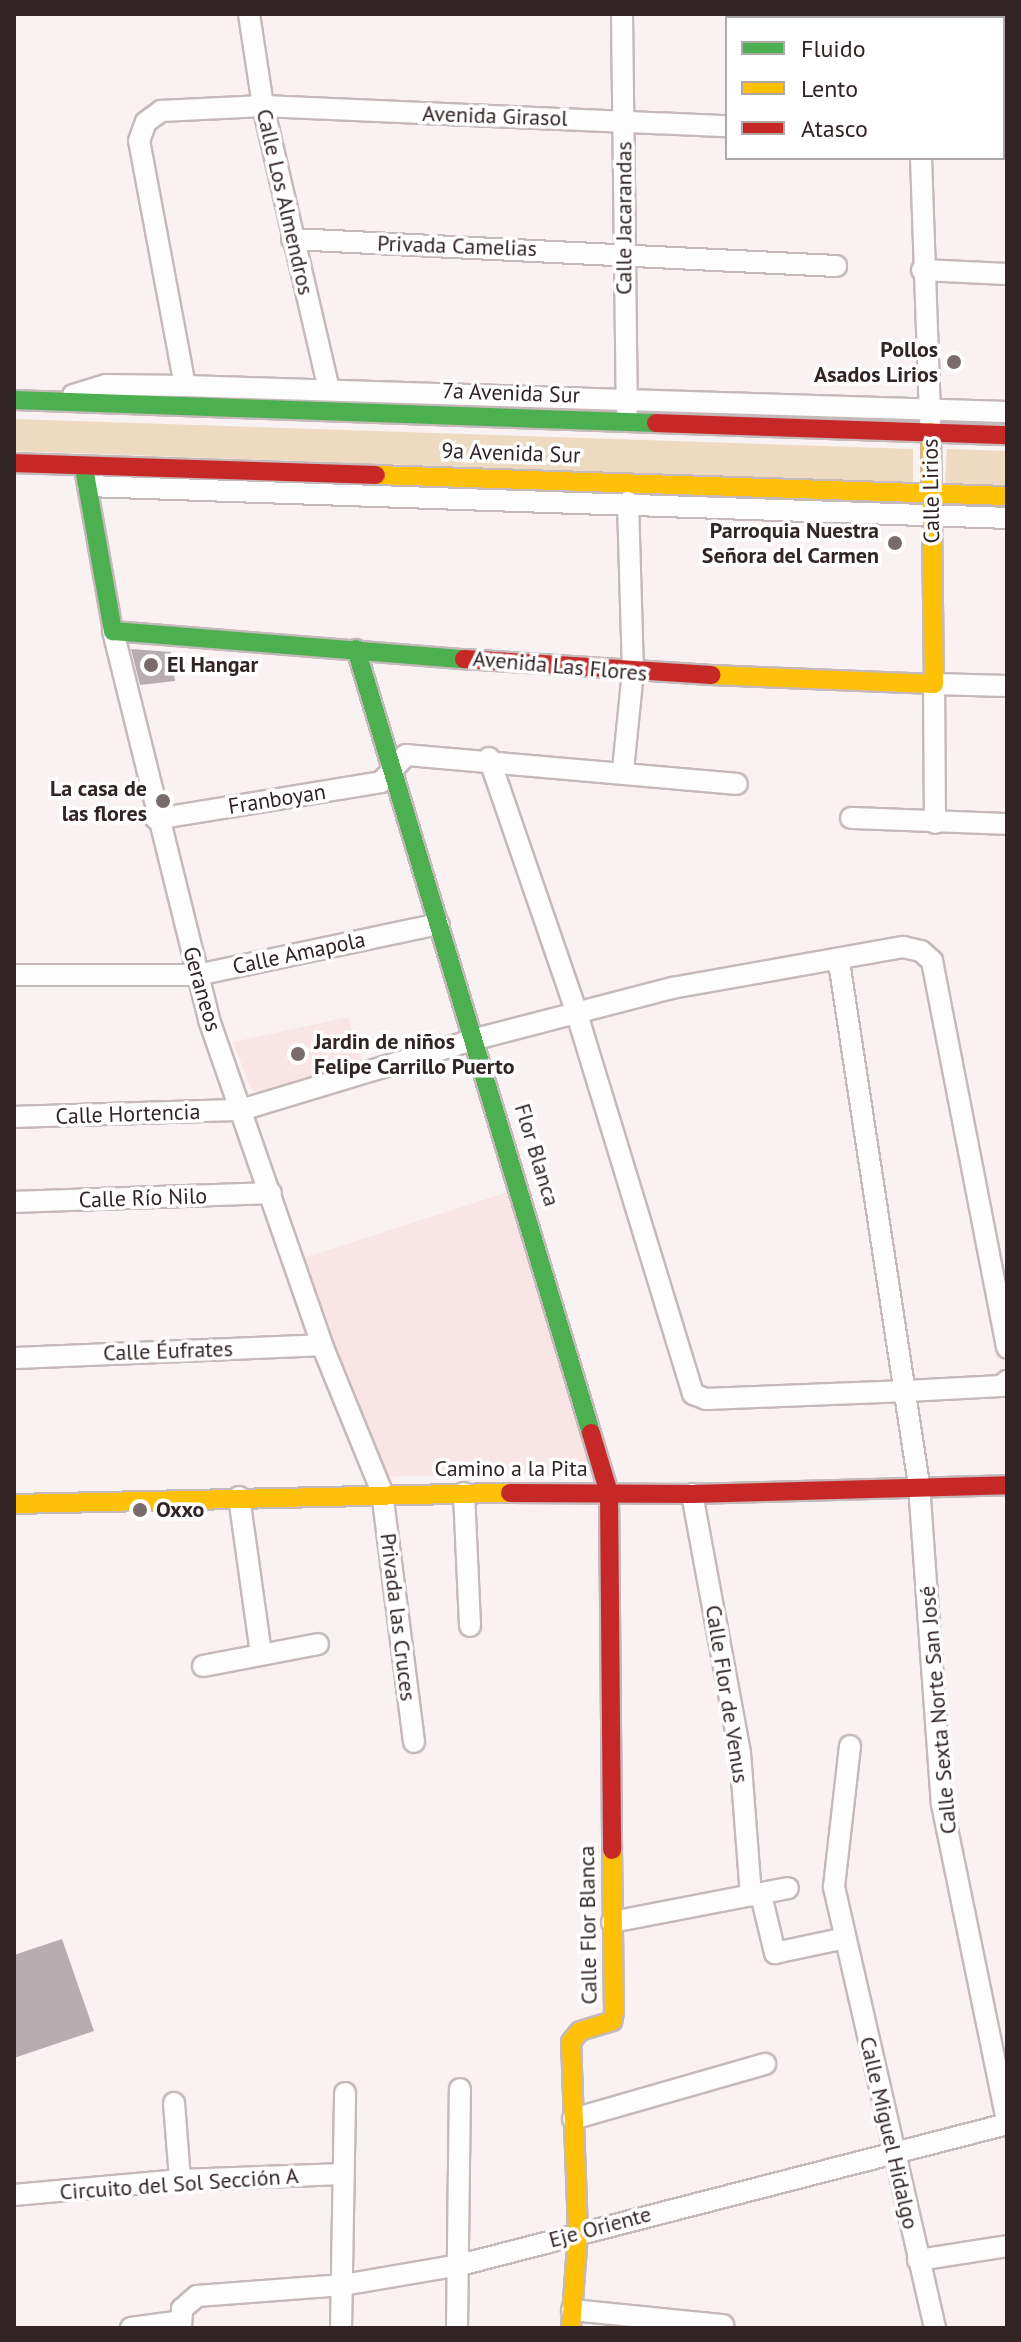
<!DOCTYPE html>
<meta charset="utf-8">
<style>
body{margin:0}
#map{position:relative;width:1021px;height:2342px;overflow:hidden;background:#faf1f2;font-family:"PT Sans",sans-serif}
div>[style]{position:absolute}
.built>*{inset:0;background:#fae5e6}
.green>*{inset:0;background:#eddac0}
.building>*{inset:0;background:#b7adb1}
.roads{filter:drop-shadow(2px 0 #c5b9ba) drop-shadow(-2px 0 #c5b9ba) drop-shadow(0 2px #c5b9ba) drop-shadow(0 -2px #c5b9ba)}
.street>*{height:20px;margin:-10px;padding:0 10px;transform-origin:10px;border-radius:10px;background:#fefdfd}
.fast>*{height:18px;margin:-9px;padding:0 9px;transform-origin:9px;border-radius:9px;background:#4caf50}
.slow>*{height:18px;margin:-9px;padding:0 9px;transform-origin:9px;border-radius:9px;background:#ffc107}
.jam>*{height:18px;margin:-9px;padding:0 9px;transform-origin:9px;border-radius:9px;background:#c62828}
.dots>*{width:22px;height:22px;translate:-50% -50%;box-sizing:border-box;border:4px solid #fff;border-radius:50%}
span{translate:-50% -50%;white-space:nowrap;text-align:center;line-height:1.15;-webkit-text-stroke:7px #fff;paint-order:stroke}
.street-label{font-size:22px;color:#322324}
.poi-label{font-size:22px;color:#322324;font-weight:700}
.right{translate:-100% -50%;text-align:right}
.left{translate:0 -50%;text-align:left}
.frame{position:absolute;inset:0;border:16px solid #322324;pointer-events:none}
.legend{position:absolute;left:725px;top:16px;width:280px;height:144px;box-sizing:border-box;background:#fff;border:2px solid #ada7a7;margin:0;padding:10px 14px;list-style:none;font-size:24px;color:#322324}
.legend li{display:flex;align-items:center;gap:16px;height:40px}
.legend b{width:40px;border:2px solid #ada7a7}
</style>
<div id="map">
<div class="built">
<div style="clip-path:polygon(348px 1017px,363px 1065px,258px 1093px,251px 1089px,233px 1042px)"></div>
<div style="clip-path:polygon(508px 1192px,594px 1480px,513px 1473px,385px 1477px,300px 1259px)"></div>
</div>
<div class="green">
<div style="clip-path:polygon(14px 419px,913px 449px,913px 483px,14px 451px)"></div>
<div style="clip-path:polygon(947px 449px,1007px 451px,1007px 485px,945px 483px)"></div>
</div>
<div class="building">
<div style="clip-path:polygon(131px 649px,171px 652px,175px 681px,140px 685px)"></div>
<div style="clip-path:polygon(62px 1939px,94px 2031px,14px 2058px,14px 1955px)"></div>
</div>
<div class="roads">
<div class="street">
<div style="left:249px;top:14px;width:93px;rotate:81.3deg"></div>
<div style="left:263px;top:106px;width:291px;rotate:76.9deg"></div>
<div style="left:622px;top:14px;width:396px;rotate:89.3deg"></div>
<div style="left:919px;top:14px;width:4px;rotate:90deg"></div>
<div style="left:1003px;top:136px;width:4px"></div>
<div style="left:921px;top:158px;width:264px;rotate:88deg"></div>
<div style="left:292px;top:239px;width:545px;rotate:2.84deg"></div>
<div style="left:922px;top:270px;width:85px;rotate:2.7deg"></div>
<div style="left:185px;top:386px;width:249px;rotate:-100.6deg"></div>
<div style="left:139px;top:141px;width:20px;rotate:-70deg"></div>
<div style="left:146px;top:122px;width:19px;rotate:-36deg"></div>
<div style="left:161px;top:111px;width:102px;rotate:-2.8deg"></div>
<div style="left:263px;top:106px;width:464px;rotate:2.5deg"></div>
<div style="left:73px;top:395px;width:34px;rotate:-17deg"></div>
<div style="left:106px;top:385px;width:79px;rotate:0.7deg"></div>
<div style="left:185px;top:386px;width:822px;rotate:1.81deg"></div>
<div style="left:88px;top:486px;width:920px;rotate:1.99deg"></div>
<div style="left:113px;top:631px;width:401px;rotate:76.1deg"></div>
<div style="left:209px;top:1020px;width:344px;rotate:70.8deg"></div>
<div style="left:322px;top:1345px;width:159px;rotate:67.8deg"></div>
<div style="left:382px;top:1492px;width:252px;rotate:82.7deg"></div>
<div style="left:489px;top:758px;width:268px;rotate:71deg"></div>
<div style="left:576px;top:1011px;width:400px;rotate:73deg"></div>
<div style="left:693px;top:1394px;width:14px;rotate:21deg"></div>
<div style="left:706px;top:1399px;width:201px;rotate:-2.3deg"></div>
<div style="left:907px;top:1391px;width:94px;rotate:-3deg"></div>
<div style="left:1001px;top:1386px;width:8px;rotate:-40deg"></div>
<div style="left:623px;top:770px;width:99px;rotate:-84.2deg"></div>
<div style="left:633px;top:672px;width:170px;rotate:-91.7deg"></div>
<div style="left:851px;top:818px;width:156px;rotate:2.2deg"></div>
<div style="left:156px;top:819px;width:228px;rotate:-9.3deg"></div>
<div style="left:381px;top:782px;width:37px;rotate:-47deg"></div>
<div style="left:406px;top:755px;width:332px;rotate:5deg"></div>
<div style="left:935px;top:823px;width:139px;rotate:-90.4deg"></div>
<div style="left:934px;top:684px;width:73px;rotate:1.6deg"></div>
<div style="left:839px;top:962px;width:529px;rotate:81.3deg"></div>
<div style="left:919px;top:1485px;width:320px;rotate:85.9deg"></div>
<div style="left:942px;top:1804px;width:325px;rotate:78.4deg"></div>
<div style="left:14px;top:975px;width:183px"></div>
<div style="left:197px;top:975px;width:247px;rotate:-11.9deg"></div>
<div style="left:14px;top:1117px;width:227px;rotate:-1.8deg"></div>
<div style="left:241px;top:1110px;width:245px;rotate:-16.8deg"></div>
<div style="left:476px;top:1039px;width:203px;rotate:-14.6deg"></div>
<div style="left:672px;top:988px;width:235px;rotate:-10.1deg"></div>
<div style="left:903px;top:947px;width:18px;rotate:13deg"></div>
<div style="left:921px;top:951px;width:15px;rotate:42deg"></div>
<div style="left:932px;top:961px;width:394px;rotate:79deg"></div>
<div style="left:14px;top:1202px;width:257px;rotate:-2deg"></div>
<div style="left:14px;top:1358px;width:308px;rotate:-2.4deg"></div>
<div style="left:464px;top:1493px;width:133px;rotate:87.4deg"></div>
<div style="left:692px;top:1494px;width:263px;rotate:79.5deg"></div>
<div style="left:740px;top:1753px;width:143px;rotate:85.6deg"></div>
<div style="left:239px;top:1497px;width:158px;rotate:82deg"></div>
<div style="left:203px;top:1666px;width:117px;rotate:-10.8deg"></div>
<div style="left:850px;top:1746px;width:142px;rotate:96.5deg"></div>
<div style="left:834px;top:1887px;width:452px;rotate:77.1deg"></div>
<div style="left:761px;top:1895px;width:60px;rotate:76.4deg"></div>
<div style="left:775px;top:1953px;width:72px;rotate:-12.1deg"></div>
<div style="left:612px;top:1922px;width:179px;rotate:-10.9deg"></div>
<div style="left:174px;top:2103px;width:77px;rotate:85.5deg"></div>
<div style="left:573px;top:2119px;width:200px;rotate:-16deg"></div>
<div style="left:14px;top:2195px;width:167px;rotate:-5.2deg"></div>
<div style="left:180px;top:2180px;width:164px;rotate:-2.1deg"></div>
<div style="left:918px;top:2260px;width:90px;rotate:-8.9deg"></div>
<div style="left:572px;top:2310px;width:152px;rotate:5.7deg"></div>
<div style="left:131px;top:2328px;width:50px;rotate:-8deg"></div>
<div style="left:181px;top:2328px;width:19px;rotate:-87deg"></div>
<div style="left:182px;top:2309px;width:20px;rotate:-41deg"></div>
<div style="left:197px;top:2296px;width:146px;rotate:-4.3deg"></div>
<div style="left:343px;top:2285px;width:119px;rotate:-9.7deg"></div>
<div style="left:460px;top:2265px;width:565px;rotate:-14.45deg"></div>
<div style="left:341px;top:2328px;width:235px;rotate:-89deg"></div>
<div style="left:457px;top:2328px;width:239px;rotate:-89.3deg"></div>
</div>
<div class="fast">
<div style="left:14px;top:400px;width:642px;rotate:2.05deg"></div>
<div style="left:84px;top:468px;width:166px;rotate:79.9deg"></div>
<div style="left:113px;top:631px;width:352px;rotate:4.6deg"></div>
<div style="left:356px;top:649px;width:818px;rotate:73.31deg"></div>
</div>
<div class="slow">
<div style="left:376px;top:475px;width:631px;rotate:1.91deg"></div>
<div style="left:711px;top:675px;width:223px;rotate:2.3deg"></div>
<div style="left:934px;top:684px;width:252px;rotate:-90.7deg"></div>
<div style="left:14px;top:1504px;width:496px;rotate:-1.3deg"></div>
<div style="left:571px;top:2328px;width:96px;rotate:-85.8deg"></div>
<div style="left:578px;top:2232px;width:190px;rotate:-92.1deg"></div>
<div style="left:571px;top:2042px;width:14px;rotate:-51deg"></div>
<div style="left:580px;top:2031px;width:34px;rotate:-17deg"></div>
<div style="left:612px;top:2021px;width:9px;rotate:-77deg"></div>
<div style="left:614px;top:2012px;width:162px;rotate:-90.7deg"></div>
</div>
<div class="jam">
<div style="left:656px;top:423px;width:351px;rotate:2deg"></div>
<div style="left:14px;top:463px;width:362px;rotate:1.9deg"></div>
<div style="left:464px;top:659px;width:248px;rotate:3.7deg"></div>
<div style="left:591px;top:1433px;width:63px;rotate:73.3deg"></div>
<div style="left:609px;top:1493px;width:357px;rotate:89.5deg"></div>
<div style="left:510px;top:1493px;width:182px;rotate:0.3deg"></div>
<div style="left:692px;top:1494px;width:315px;rotate:-1.6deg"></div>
</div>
</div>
<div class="dots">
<div style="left:954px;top:362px;background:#786b6c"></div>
<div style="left:895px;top:543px;background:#786b6c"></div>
<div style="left:151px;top:665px;background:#786b6c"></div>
<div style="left:163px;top:801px;background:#786b6c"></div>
<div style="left:298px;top:1054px;background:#786b6c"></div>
<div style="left:140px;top:1510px;background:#786b6c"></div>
</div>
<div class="street-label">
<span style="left:495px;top:116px;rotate:2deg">Avenida Girasol</span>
<span style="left:285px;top:202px;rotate:77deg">Calle Los Almendros</span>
<span style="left:624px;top:218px;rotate:-90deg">Calle Jacarandas</span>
<span style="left:457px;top:246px;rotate:2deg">Privada Camelias</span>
<span style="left:511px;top:393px;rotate:2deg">7a Avenida Sur</span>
<span style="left:511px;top:453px;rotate:2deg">9a Avenida Sur</span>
<span style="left:931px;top:491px;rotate:-91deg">Calle Lirios</span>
<span style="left:560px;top:666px;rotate:5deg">Avenida Las Flores</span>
<span style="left:277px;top:799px;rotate:-9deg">Franboyan</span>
<span style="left:299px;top:953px;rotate:-12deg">Calle Amapola</span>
<span style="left:202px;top:989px;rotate:74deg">Geraneos</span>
<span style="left:128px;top:1114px;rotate:-2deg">Calle Hortencia</span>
<span style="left:537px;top:1155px;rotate:73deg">Flor Blanca</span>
<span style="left:143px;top:1198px;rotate:-2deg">Calle Río Nilo</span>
<span style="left:168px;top:1351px;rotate:-2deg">Calle Éufrates</span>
<span style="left:511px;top:1469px">Camino a la Pita</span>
<span style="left:398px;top:1617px;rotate:83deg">Privada las Cruces</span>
<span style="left:727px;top:1694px;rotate:81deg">Calle Flor de Venus</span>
<span style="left:938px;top:1710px;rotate:-95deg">Calle Sexta Norte San José</span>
<span style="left:588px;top:1925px;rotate:-91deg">Calle Flor Blanca</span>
<span style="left:889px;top:2133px;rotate:77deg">Calle Miguel Hidalgo</span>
<span style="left:179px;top:2184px;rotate:-4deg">Circuito del Sol Sección A</span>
<span style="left:600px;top:2227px;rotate:-15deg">Eje Oriente</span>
</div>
<div class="poi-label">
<span class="right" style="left:938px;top:362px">Pollos<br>Asados Lirios</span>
<span class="right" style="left:879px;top:543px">Parroquia Nuestra<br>Señora del Carmen</span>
<span class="left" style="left:167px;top:665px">El Hangar</span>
<span class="right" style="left:147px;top:801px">La casa de<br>las flores</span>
<span class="left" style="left:314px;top:1054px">Jardin de niños<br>Felipe Carrillo Puerto</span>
<span class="left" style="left:156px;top:1510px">Oxxo</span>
</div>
<div class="frame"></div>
<ul class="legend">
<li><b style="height:10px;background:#4caf50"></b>Fluido</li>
<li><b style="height:10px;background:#ffc107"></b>Lento</li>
<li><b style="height:10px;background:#c62828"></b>Atasco</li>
</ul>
</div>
